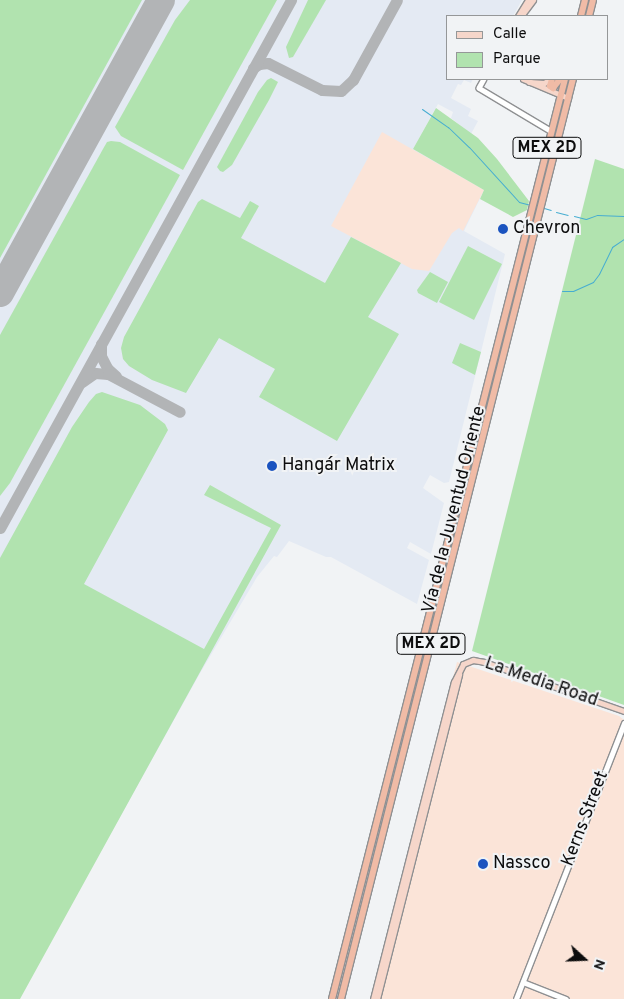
<!DOCTYPE html>
<meta charset="utf-8">
<style>
body{margin:0}
#map{position:relative;width:624px;height:999px;overflow:hidden;background:#f1f3f5;font-family:Overpass,sans-serif}
div>[style]{position:absolute}
.built>*{inset:0;background:#e4eaf3}
.industrial>*{inset:0;background:#fbe4d8}
.green>*{inset:0;background:#b1e3af}
.stream>*{height:1px;margin:-0.5px;padding:0 0.5px;transform-origin:0.5px;border-radius:0.5px;background:#46add1}
.taxiway>*{height:11px;margin:-5.5px;padding:0 5.5px;transform-origin:5.5px;border-radius:5.5px;background:#b2b4b6}
.runway>*{height:28px;margin:-14px;padding:0 14px;transform-origin:14px;border-radius:14px;background:#b2b4b6}
.roads{filter:drop-shadow(1px 0 #8f9092) drop-shadow(-1px 0 #8f9092) drop-shadow(0 1px #8f9092) drop-shadow(0 -1px #8f9092)}
.minor>*{height:4.5px;margin:-2.25px;padding:0 2.25px;transform-origin:2.25px;border-radius:2.25px;background:#fff}
.major>*{height:5px;margin:-2.5px;padding:0 2.5px;transform-origin:2.5px;border-radius:2.5px;background:#f6d6ca}
.highway>*{height:6px;margin:-3px;padding:0 3px;transform-origin:3px;border-radius:3px;background:#f0bba6}
.dots>*{width:14px;height:14px;translate:-50% -50%;box-sizing:border-box;border:2px solid #f1f3f5;border-radius:50%}
span{translate:-50% -50%;white-space:nowrap;text-align:center;line-height:1.15;-webkit-text-stroke:4px #f1f3f5;paint-order:stroke}
.shield-label span{padding:1px 4px;background:#f1f3f5;border:1px solid;border-radius:4px;-webkit-text-stroke-width:0}
.shield-label{font-size:16px;color:#0c0c0d;font-weight:700}
.poi-label{font-size:18px;color:#0c0c0d}
.left{translate:0 -50%;text-align:left}
.street-label{font-size:18px;color:#0c0c0d}
.legend{position:absolute;left:446px;top:15px;width:162px;height:65px;box-sizing:border-box;background:#f1f3f5;border:1px solid #959798;margin:0;padding:6px 9px;list-style:none;font-size:15px;color:#0c0c0d}
.legend li{display:flex;align-items:center;gap:10px;height:25px}
.legend b{width:25px;border:1px solid #959798}
.north{position:absolute;left:559px;top:934px;width:50px;height:50px;-webkit-text-stroke:4px #f1f3f5;paint-order:stroke;rotate:110deg;font-size:14px;font-weight:700;line-height:20px;text-align:center;color:#0c0c0d}
.north::after{content:'';display:block;margin:auto;width:18px;height:22px;background:#0c0c0d;clip-path:polygon(50% 0,100% 100%,50% 72%,0 100%)}
</style>
<div id="map">
<div class="built">
<div style="clip-path:polygon(0 0,522px 0,513px 16px,448px 16px,448px 79px,473px 79px,471px 83px,464px 80px,461px 85px,458px 84px,451px 98px,471px 109px,468px 116px,478px 121px,471px 134px,451px 118px,453px 112px,438px 104px,413px 149px,484px 190px,464px 231px,505px 254px,449px 482px,444px 483px,430px 475px,423px 488px,444px 503px,431px 554px,410px 542px,407px 548px,429px 560px,417px 604px,331px 557px,326px 557px,289px 541px,277px 557px,274px 556px,257px 577px,199px 675px,67px 912px,0 999px)"></div>
</div>
<div class="industrial">
<div style="clip-path:polygon(382px 132px,484px 190px,463px 231px,459px 228px,452px 233px,429px 271px,412px 269px,331px 226px)"></div>
<div style="clip-path:polygon(457px 662px,619px 716px,624px 720px,624px 999px,371px 999px)"></div>
</div>
<div class="green">
<div style="clip-path:polygon(0 0,142px 0,0 258px)"></div>
<div style="clip-path:polygon(190px 0,277px 0,183px 170px,121px 136px,115px 127px,175px 20px)"></div>
<div style="clip-path:polygon(308px 0,326px 0,293px 57px,289px 58px,286px 47px)"></div>
<div style="clip-path:polygon(271px 78px,278px 82px,269px 100px,232px 165px,223px 172px,220px 171px,217px 167px,258px 92px,267px 80px)"></div>
<div style="clip-path:polygon(436px 108px,478px 138px,497px 159px,529px 201px,527px 210px,513px 217px,480px 199px,484px 190px,413px 149px)"></div>
<div style="clip-path:polygon(111px 141px,120px 142px,180px 175px,10px 483px,0 496px,0 335px,103px 149px,107px 142px)"></div>
<div style="clip-path:polygon(595px 159px,624px 169px,624px 705px,472px 651px)"></div>
<div style="clip-path:polygon(202px 199px,240px 218px,250px 201px,259px 206px,241px 238px,325px 283px,351px 237px,401px 263px,368px 317px,399px 334px,337px 441px,259px 397px,275px 369px,219px 338px,186px 393px,152px 380px,129px 366px,123px 359px,121px 348px,124px 337px,198px 202px)"></div>
<div style="clip-path:polygon(468px 246px,502px 264px,474px 320px,439px 302px)"></div>
<div style="clip-path:polygon(430px 272px,448px 282px,437px 303px,418px 293px,417px 290px)"></div>
<div style="clip-path:polygon(460px 343px,481px 352px,475px 375px,452px 363px)"></div>
<div style="clip-path:polygon(102px 392px,140px 405px,165px 424px,168px 430px,84px 584px,204px 649px,271px 528px,204px 495px,210px 485px,281px 525px,20px 999px,0 999px,0 558px,72px 427px,89px 402px,96px 394px)"></div>
</div>
<div class="stream">
<div style="left:422px;top:109px;width:32px;rotate:35deg"></div>
<div style="left:448px;top:127px;width:29px;rotate:44deg"></div>
<div style="left:469px;top:147px;width:74px;rotate:47.7deg"></div>
<div style="left:519px;top:202px;width:11px;rotate:15deg"></div>
<div style="left:544px;top:208px;width:7px;rotate:16deg"></div>
<div style="left:556px;top:212px;width:12px;rotate:14deg"></div>
<div style="left:574px;top:216px;width:12px;rotate:14deg"></div>
<div style="left:586px;top:219px;width:12px;rotate:-20deg"></div>
<div style="left:597px;top:215px;width:27px;rotate:2deg"></div>
<div style="left:562px;top:291px;width:11px"></div>
<div style="left:573px;top:291px;width:22px;rotate:-24deg"></div>
<div style="left:593px;top:282px;width:10px;rotate:-53deg"></div>
<div style="left:599px;top:274px;width:30px;rotate:-64deg"></div>
<div style="left:612px;top:247px;width:14px;rotate:-34deg"></div>
</div>
<div class="taxiway">
<div style="left:146px;top:29px;width:34px;rotate:-58deg"></div>
<div style="left:253px;top:68px;width:7px;rotate:-34deg"></div>
<div style="left:259px;top:64px;width:9px;rotate:-6deg"></div>
<div style="left:268px;top:63px;width:60px;rotate:26.6deg"></div>
<div style="left:322px;top:90px;width:19px;rotate:3deg"></div>
<div style="left:341px;top:91px;width:16px;rotate:-43deg"></div>
<div style="left:353px;top:80px;width:91px;rotate:-61.2deg"></div>
<div style="left:101px;top:344px;width:12px;rotate:90deg"></div>
<div style="left:101px;top:356px;width:13px;rotate:63deg"></div>
<div style="left:107px;top:368px;width:12px;rotate:42deg"></div>
<div style="left:82px;top:382px;width:16px;rotate:-35deg"></div>
<div style="left:95px;top:373px;width:13px;rotate:4deg"></div>
<div style="left:108px;top:374px;width:81px;rotate:27.8deg"></div>
<div style="left:0;top:528px;width:603px;rotate:-61.14deg"></div>
</div>
<div class="runway">
<div style="left:0;top:293px;width:334px;rotate:-61.2deg"></div>
</div>
<div class="roads">
<div class="minor">
<div style="left:484px;top:79px;width:10px;rotate:119deg"></div>
<div style="left:479px;top:88px;width:84px;rotate:30.8deg"></div>
<div style="left:523px;top:982px;width:46px;rotate:21.6deg"></div>
<div style="left:516px;top:999px;width:296px;rotate:-68.6deg"></div>
</div>
<div class="major">
<div style="left:518px;top:16px;width:19px;rotate:-58deg"></div>
<div style="left:521px;top:16px;width:20px;rotate:-53deg"></div>
<div style="left:523px;top:79px;width:49px;rotate:22.9deg"></div>
<div style="left:529px;top:82px;width:15px;rotate:4deg"></div>
<div style="left:544px;top:83px;width:8px;rotate:-30deg"></div>
<div style="left:373px;top:999px;width:327px;rotate:-75.7deg"></div>
<div style="left:454px;top:682px;width:20px;rotate:-63deg"></div>
<div style="left:463px;top:664px;width:11px;rotate:-22deg"></div>
<div style="left:473px;top:660px;width:11px;rotate:10deg"></div>
<div style="left:484px;top:662px;width:148px;rotate:19.3deg"></div>
<div style="left:377px;top:999px;width:335px;rotate:-75.8deg"></div>
</div>
<div class="highway">
<div style="left:581px;top:16px;width:16px;rotate:-76deg"></div>
<div style="left:589px;top:16px;width:16px;rotate:-76deg"></div>
<div style="left:552px;top:79px;width:7px;rotate:106deg"></div>
<div style="left:550px;top:86px;width:4px;rotate:34deg"></div>
<div style="left:553px;top:88px;width:11px;rotate:-52deg"></div>
<div style="left:332px;top:999px;width:949px;rotate:-75.79deg"></div>
<div style="left:341px;top:999px;width:949px;rotate:-75.85deg"></div>
</div>
</div>
<div class="dots">
<div style="left:503px;top:229px;background:#1b53bf"></div>
<div style="left:272px;top:466px;background:#1b53bf"></div>
<div style="left:483px;top:864px;background:#1b53bf"></div>
</div>
<div class="shield-label">
<span style="left:547px;top:148px">MEX 2D</span>
<span style="left:431px;top:644px">MEX 2D</span>
</div>
<div class="poi-label">
<span class="left" style="left:513px;top:229px">Chevron</span>
<span class="left" style="left:282px;top:466px">Hangár Matrix</span>
<span class="left" style="left:493px;top:864px">Nassco</span>
</div>
<div class="street-label">
<span style="left:455px;top:510px;rotate:-76deg">Vía de la Juventud Oriente</span>
<span style="left:541px;top:683px;rotate:19deg">La Media Road</span>
<span style="left:586px;top:819px;rotate:-69deg">Kerns Street</span>
</div>
<ul class="legend">
<li><b style="height:6px;background:#f6d6ca"></b>Calle</li>
<li><b style="height:14px;background:#b1e3af"></b>Parque</li>
</ul>
<div class="north">N</div>
</div>
